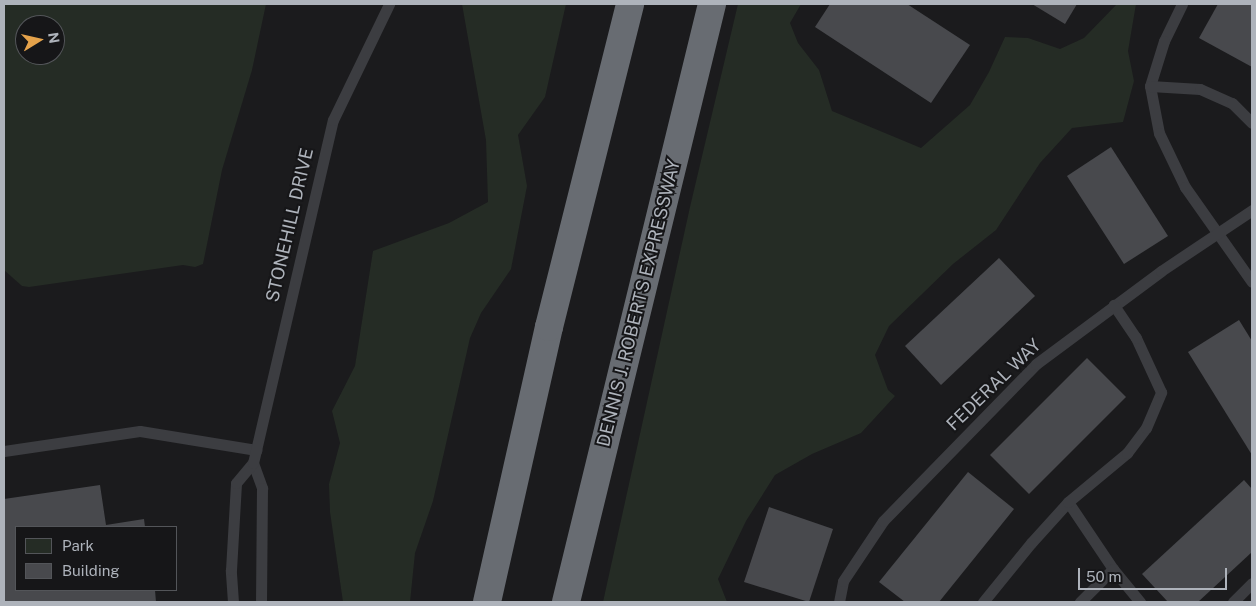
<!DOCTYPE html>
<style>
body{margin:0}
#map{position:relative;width:1256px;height:606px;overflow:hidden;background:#1b1b1d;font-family:"Public Sans",sans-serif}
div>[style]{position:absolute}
.green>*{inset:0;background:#252c25}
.building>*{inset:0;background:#48494d}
.service>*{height:11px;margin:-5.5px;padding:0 5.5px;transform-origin:5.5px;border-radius:5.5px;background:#3c3d41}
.motorway>*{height:28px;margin:-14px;padding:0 14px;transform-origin:14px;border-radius:14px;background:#686c72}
span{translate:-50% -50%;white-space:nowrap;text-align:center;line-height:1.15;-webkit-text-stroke:4px #161618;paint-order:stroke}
.street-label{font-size:18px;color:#aeb3bb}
.frame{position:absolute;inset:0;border:5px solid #aeb3bb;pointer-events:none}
.legend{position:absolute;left:15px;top:526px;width:162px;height:65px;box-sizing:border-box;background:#161618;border:1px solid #535559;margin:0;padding:6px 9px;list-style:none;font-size:15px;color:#aeb3bb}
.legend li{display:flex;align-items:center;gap:10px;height:25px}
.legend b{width:25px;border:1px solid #535559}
.north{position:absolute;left:15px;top:15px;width:50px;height:50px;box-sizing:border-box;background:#161618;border:1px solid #535559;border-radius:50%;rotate:81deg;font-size:14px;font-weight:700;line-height:20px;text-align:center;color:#aeb3bb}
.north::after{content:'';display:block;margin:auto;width:18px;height:22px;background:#e4a24b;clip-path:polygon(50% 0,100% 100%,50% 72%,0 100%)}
.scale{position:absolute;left:1078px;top:568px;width:149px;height:22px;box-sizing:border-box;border:2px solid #aeb3bb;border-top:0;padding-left:6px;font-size:15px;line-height:18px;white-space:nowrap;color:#aeb3bb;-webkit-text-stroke:4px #161618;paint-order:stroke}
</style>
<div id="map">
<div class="green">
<div style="clip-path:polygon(evenodd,4px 4px,266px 4px,252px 70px,222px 170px,203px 264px,195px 267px,183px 265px,29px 287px,22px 286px,4px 270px,4px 4px,25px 25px,55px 25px,55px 55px,25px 55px,25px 25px)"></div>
<div style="clip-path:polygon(462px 4px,566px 4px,545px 97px,518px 135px,527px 186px,511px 269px,481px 313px,470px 338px,433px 501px,415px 553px,410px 602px,343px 602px,330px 512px,329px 484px,340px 443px,332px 411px,355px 366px,373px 251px,449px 223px,488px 202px,486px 140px)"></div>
<div style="clip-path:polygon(738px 4px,801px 4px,790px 23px,798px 43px,819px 70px,832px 111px,921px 148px,970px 105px,989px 72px,1005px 37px,1028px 38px,1060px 49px,1084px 38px,1117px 4px,1136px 4px,1128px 51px,1134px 81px,1123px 122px,1072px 128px,1040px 163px,996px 230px,953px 264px,889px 326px,875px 355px,888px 390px,895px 396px,861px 433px,812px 454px,775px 475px,746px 521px,718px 579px,727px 602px,603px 602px,690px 207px)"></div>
</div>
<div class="building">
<div style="clip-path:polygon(830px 4px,907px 4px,970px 45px,931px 103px,815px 27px)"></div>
<div style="clip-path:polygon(1032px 4px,1077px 4px,1065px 24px)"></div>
<div style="clip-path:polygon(1218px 4px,1252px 4px,1252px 67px,1199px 38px)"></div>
<div style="clip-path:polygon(1111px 147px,1168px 236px,1124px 264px,1067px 176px)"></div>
<div style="clip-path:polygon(999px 258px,1035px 296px,941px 385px,905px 346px)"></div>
<div style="clip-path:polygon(1239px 320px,1252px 341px,1252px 455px,1188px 352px)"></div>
<div style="clip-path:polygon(1087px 358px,1126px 397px,1029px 494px,990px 455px)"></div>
<div style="clip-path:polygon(968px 472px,1014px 509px,939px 602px,905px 602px,879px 582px)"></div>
<div style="clip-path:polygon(1244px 480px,1252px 489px,1252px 552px,1198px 602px,1168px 602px,1142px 574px)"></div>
<div style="clip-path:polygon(100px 485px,106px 525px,144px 519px,145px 527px,16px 527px,16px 590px,155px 590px,156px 602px,4px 602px,4px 499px)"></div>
<div style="clip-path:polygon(769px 507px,833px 529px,809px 602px,744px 582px)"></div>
</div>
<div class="service">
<div style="left:1182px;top:4px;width:41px;rotate:115.9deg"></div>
<div style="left:1164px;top:41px;width:47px;rotate:107.3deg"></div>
<div style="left:1150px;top:86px;width:48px;rotate:79.2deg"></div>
<div style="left:1159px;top:133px;width:60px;rotate:64.3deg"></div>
<div style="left:1185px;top:187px;width:116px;rotate:54.8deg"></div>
<div style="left:1150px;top:86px;width:50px;rotate:3.4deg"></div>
<div style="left:1200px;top:89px;width:35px;rotate:24deg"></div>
<div style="left:1232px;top:103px;width:28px;rotate:45deg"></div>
<div style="left:4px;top:451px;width:137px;rotate:-8.4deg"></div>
<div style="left:140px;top:431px;width:118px;rotate:9.3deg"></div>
<div style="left:253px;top:463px;width:27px;rotate:70deg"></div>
<div style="left:262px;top:488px;width:114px;rotate:90.5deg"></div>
<div style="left:1068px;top:502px;width:81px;rotate:56.1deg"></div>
<div style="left:1113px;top:569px;width:47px;rotate:135deg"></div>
<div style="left:1113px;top:569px;width:43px;rotate:50.7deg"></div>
<div style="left:233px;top:602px;width:32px;rotate:-94deg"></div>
<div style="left:231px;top:570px;width:87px;rotate:-86.7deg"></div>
<div style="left:236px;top:483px;width:26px;rotate:-50deg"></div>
<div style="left:253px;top:463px;width:352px;rotate:-76.9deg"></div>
<div style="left:333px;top:120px;width:129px;rotate:-64.2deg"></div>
<div style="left:839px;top:602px;width:21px;rotate:-79deg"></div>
<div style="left:843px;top:581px;width:72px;rotate:-56.3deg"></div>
<div style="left:883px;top:521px;width:219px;rotate:-45.7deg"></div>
<div style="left:1036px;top:364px;width:156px;rotate:-36.6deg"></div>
<div style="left:1161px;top:271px;width:110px;rotate:-33.8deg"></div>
<div style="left:983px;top:602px;width:76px;rotate:-50.9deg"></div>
<div style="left:1031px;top:543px;width:55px;rotate:-47.9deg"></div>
<div style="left:1068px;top:502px;width:77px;rotate:-39.7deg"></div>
<div style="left:1127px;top:453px;width:31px;rotate:-53deg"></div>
<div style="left:1146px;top:428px;width:39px;rotate:-67deg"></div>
<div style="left:1161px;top:392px;width:60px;rotate:-114.8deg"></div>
<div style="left:1136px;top:338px;width:40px;rotate:-124deg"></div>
<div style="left:1233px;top:602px;width:27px;rotate:-45deg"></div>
</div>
<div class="motorway">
<div style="left:487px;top:602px;width:282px;rotate:-77.3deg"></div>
<div style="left:549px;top:327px;width:333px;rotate:-75.9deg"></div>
<div style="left:566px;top:602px;width:616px;rotate:-76.28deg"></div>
</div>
<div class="street-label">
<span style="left:290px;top:225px;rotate:-77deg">STONEHILL DRIVE</span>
<span style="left:639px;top:303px;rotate:-76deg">DENNIS J. ROBERTS EXPRESSWAY</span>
<span style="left:994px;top:385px;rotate:-44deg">FEDERAL WAY</span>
</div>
<div class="frame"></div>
<ul class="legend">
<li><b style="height:14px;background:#252c25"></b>Park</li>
<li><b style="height:14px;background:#48494d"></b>Building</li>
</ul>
<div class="north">N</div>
<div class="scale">50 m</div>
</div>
